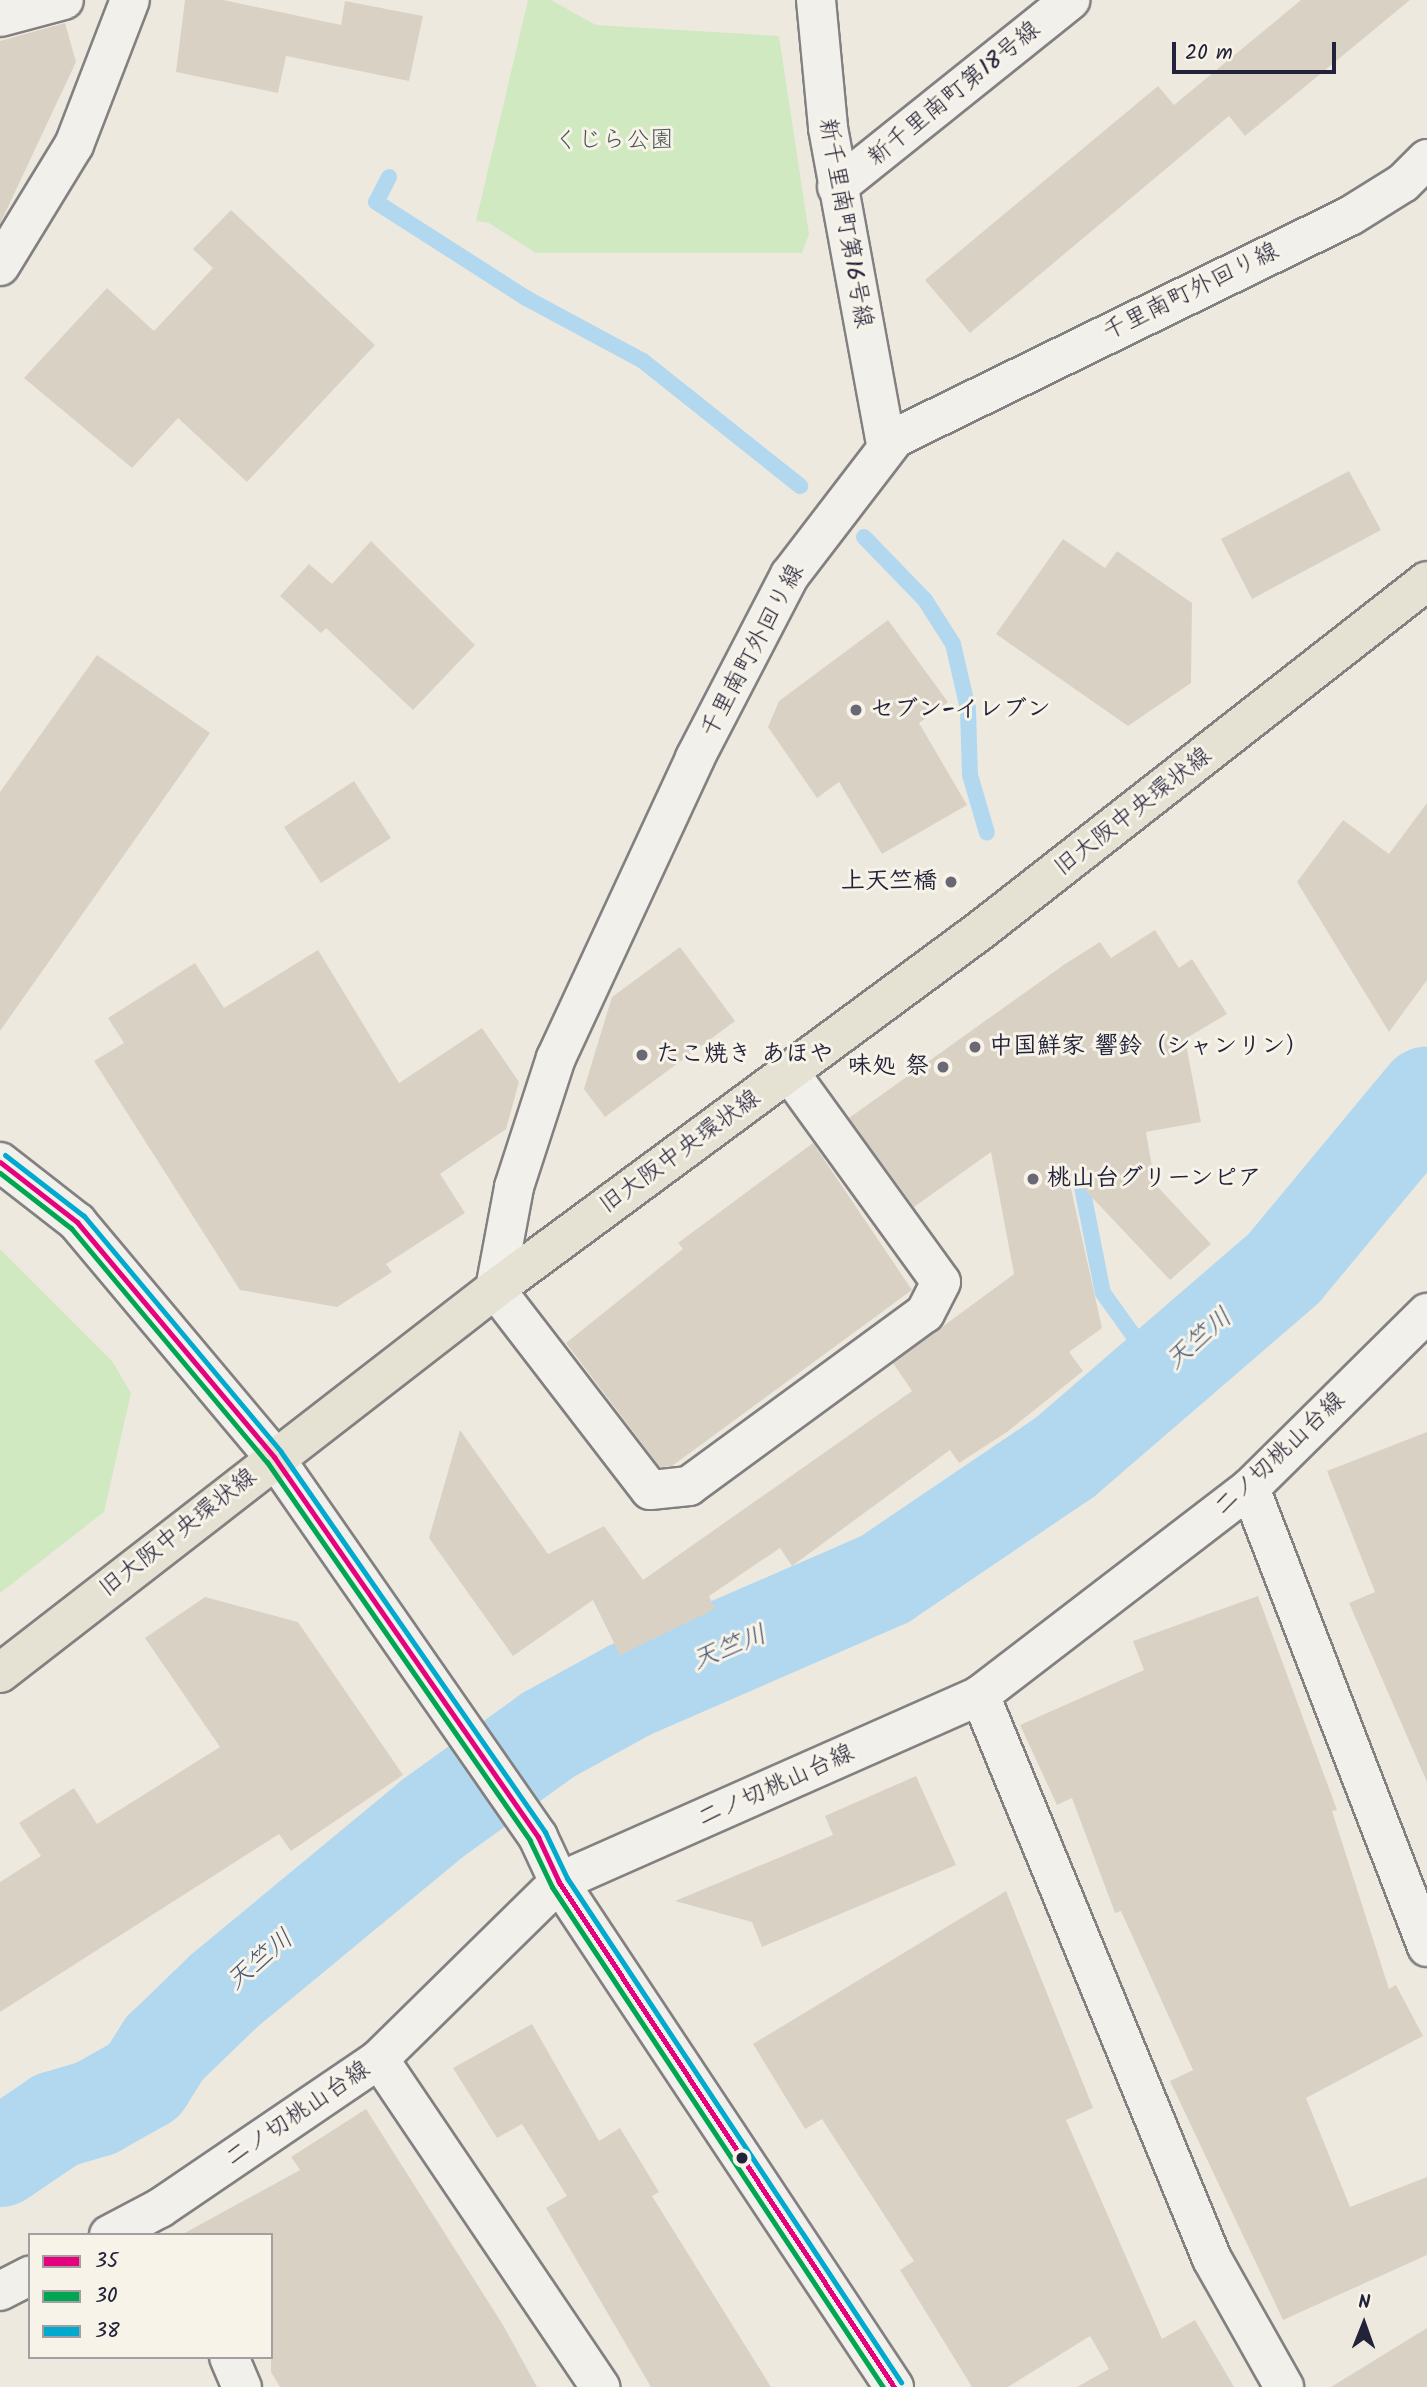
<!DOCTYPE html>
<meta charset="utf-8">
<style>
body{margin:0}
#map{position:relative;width:1427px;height:2387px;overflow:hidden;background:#eee9df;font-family:Kalam,"Klee One",sans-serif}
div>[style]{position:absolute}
.green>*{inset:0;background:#d0e9c1}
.stream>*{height:16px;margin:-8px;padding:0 8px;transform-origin:8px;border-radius:8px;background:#b2d8f0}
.river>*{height:98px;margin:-49px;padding:0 49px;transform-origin:49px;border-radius:49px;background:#b2d8f0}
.building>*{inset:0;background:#dad1c5}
.roads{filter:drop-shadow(2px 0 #828080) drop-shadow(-2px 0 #828080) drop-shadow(0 2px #828080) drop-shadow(0 -2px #828080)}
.minor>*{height:38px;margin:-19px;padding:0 19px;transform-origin:19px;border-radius:19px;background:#f1f0eb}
.major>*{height:38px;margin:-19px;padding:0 19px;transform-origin:19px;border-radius:19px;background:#e6e2d3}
.bus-1>*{height:5px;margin:-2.5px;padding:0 2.5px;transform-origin:2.5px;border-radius:2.5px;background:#e5007d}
.bus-2>*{height:5px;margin:-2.5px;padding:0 2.5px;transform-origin:2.5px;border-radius:2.5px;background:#00a651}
.bus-3>*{height:5px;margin:-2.5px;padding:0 2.5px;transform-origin:2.5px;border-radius:2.5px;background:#00a9ce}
.dots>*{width:19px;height:19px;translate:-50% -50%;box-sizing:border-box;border:4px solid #f7f3e8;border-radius:50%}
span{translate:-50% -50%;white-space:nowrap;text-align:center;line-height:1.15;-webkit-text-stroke:6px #f7f3e8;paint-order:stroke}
.street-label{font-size:24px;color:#22223b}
.park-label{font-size:24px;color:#485456}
.poi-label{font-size:24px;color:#22223b;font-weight:700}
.left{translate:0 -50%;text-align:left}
.right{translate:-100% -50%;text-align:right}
.water-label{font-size:26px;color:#465774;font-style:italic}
.legend{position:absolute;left:28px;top:2233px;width:245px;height:126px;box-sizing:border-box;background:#f7f3e8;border:2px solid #a29fa3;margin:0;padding:9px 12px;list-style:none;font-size:21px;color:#22223b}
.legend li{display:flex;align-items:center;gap:14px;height:35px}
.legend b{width:35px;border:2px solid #a29fa3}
.north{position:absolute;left:1329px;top:2289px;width:70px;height:70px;-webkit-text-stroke:5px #f7f3e8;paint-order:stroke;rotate:1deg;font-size:19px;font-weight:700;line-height:28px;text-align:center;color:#22223b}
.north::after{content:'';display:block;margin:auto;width:24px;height:32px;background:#22223b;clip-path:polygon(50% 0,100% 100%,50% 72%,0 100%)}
.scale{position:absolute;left:1172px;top:42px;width:164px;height:32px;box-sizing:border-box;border:4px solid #22223b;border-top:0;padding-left:9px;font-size:21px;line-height:24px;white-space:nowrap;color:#22223b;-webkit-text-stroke:5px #f7f3e8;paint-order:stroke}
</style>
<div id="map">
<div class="green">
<div style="clip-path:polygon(528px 0,551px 0,596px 25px,779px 36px,809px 234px,802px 253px,536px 253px,489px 223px,476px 221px)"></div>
<div style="clip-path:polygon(0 1249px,112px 1361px,131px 1393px,104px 1512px,0 1593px)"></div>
</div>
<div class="stream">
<div style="left:389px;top:177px;width:28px;rotate:117deg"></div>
<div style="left:376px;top:202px;width:178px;rotate:32.6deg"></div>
<div style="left:526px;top:298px;width:133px;rotate:28.3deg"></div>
<div style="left:643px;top:361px;width:201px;rotate:38.5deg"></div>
<div style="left:864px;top:537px;width:88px;rotate:45.9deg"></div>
<div style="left:925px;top:600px;width:52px;rotate:57.5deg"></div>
<div style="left:953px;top:644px;width:67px;rotate:77deg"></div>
<div style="left:968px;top:709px;width:66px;rotate:88.3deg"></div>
<div style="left:970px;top:775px;width:60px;rotate:73.7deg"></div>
<div style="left:1078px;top:1167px;width:128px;rotate:78.8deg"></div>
<div style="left:1103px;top:1293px;width:101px;rotate:54.3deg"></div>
</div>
<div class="river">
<div style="left:0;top:2158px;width:68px;rotate:-34.2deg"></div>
<div style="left:56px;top:2120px;width:42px;rotate:-16.7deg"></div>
<div style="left:96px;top:2108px;width:55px;rotate:-29.4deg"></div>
<div style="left:144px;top:2081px;width:39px;rotate:-58deg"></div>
<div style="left:165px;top:2048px;width:82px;rotate:-44deg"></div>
<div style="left:224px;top:1991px;width:271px;rotate:-39.6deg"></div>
<div style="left:433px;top:1818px;width:142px;rotate:-35.8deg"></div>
<div style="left:548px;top:1735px;width:94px;rotate:-28.8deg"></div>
<div style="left:630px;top:1690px;width:278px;rotate:-23.5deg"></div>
<div style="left:885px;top:1579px;width:216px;rotate:-34.1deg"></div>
<div style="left:1064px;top:1458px;width:291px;rotate:-40.8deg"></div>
<div style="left:1284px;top:1268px;width:224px;rotate:-50.3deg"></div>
</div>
<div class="building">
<div style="clip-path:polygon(185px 0,223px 0,341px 25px,345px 1px,423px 16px,409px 81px,286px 56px,278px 93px,176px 72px)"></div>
<div style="clip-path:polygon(1301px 0,1410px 0,1245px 136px,1229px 116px,970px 333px,925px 280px,1158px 86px,1174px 105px)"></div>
<div style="clip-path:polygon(65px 23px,76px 62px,0 224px,0 41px)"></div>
<div style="clip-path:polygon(231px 210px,375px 345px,247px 482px,178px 418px,132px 468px,24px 378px,107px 288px,154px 331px,213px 268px,193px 249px)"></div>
<div style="clip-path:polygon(1349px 471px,1381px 530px,1252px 599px,1221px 539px)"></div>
<div style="clip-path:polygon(1063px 539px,1105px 568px,1117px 551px,1192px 603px,1191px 683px,1128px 726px,996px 634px)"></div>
<div style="clip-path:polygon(371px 541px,475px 645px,413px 710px,326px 628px,321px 633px,280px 596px,309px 564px,332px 584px)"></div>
<div style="clip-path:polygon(888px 620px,948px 702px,919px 723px,967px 805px,882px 854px,839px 782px,817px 798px,768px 727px,779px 701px)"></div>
<div style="clip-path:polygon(97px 655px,210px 733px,0 1031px,0 792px)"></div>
<div style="clip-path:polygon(354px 781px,391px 838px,321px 883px,284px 827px)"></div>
<div style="clip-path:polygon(1427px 803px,1427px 980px,1389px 1032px,1297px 882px,1343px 820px,1389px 854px)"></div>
<div style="clip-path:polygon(1155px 930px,1179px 968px,1192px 959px,1227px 1014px,1185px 1039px,1201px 1122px,1146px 1132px,1155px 1184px,1211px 1244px,1170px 1280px,1067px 1171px,1102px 1328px,1069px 1352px,1083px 1371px,1007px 1432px,959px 1463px,950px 1450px,792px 1566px,780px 1548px,709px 1596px,715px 1609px,620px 1655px,593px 1600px,513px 1656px,429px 1538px,460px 1430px,548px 1554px,604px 1526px,643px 1580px,912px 1391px,893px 1363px,1014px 1274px,991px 1152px,914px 1207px,849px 1118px,1065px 964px,1100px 942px,1111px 958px)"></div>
<div style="clip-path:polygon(680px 947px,735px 1021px,605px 1117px,584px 1089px,612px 997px)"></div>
<div style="clip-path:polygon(318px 950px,399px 1083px,482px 1028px,519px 1082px,506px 1129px,440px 1174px,465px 1213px,386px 1264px,392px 1272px,337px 1307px,240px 1290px,94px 1061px,124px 1043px,108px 1018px,195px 963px,224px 1008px)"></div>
<div style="clip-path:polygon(813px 1143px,912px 1290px,672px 1466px,660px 1467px,566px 1343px,683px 1249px,678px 1243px)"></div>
<div style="clip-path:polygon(1427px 1432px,1427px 1782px,1349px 1603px,1375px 1592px,1327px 1471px)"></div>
<div style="clip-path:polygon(1258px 1596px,1337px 1810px,1332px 1811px,1389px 1989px,1396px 1985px,1423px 2036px,1306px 2098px,1350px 2207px,1427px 2177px,1427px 2255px,1283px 2320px,1170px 2081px,1193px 2070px,1121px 1911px,1115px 1913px,1072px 1798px,1057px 1805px,1020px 1725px,1144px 1670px,1133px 1641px)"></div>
<div style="clip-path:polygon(205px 1597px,298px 1622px,403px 1775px,291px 1851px,279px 1834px,0 2012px,0 1882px,41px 1856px,19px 1823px,74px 1788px,97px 1824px,220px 1747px,145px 1638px)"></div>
<div style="clip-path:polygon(916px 1776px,956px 1865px,762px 1947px,752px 1922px,675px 1901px,833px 1835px,825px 1816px)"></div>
<div style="clip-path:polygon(1006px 1891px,1093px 2108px,1066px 2120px,1162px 2339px,1195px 2320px,1234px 2387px,1077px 2387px,1109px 2369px,1090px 2336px,1008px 2387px,972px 2387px,900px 2270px,914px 2261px,822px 2119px,805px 2129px,753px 2044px)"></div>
<div style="clip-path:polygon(532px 2024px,599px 2141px,620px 2128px,659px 2192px,652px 2196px,771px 2387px,651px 2387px,546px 2208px,567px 2196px,522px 2124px,497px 2138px,453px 2068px)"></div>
<div style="clip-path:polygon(366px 2109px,503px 2325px,537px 2387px,280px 2387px,271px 2372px,271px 2235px,181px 2235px,300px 2170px,291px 2157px)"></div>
<div style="clip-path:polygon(1427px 2328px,1427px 2387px,1331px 2387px)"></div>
</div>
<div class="roads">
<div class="minor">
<div style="left:816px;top:0;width:129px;rotate:84.6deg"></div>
<div style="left:828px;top:128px;width:322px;rotate:79.6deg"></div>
<div style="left:0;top:17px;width:66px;rotate:-14.9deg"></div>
<div style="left:837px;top:187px;width:299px;rotate:-38.7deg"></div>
<div style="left:0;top:266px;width:142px;rotate:-58.6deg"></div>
<div style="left:74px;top:145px;width:155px;rotate:-68.9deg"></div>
<div style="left:789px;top:1072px;width:259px;rotate:54.1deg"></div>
<div style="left:941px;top:1282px;width:35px;rotate:117deg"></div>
<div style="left:925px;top:1313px;width:293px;rotate:143.8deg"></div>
<div style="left:689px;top:1486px;width:39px;rotate:174deg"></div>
<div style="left:650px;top:1490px;width:254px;rotate:-127.6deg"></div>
<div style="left:495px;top:1289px;width:104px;rotate:-79.4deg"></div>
<div style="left:514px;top:1187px;width:136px;rotate:-72deg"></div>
<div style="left:556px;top:1058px;width:331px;rotate:-65.1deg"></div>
<div style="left:695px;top:758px;width:206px;rotate:-62.6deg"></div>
<div style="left:790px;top:575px;width:173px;rotate:-52.5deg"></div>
<div style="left:895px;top:438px;width:506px;rotate:-26.01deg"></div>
<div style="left:1350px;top:216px;width:62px;rotate:-31.9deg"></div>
<div style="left:1403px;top:183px;width:34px;rotate:-45deg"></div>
<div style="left:0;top:1162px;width:98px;rotate:37.9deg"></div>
<div style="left:77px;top:1222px;width:307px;rotate:50deg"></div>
<div style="left:274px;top:1457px;width:463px;rotate:55.2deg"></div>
<div style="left:538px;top:1837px;width:50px;rotate:65deg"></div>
<div style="left:559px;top:1882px;width:606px;rotate:56.44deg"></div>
<div style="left:1250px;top:1488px;width:492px;rotate:68.9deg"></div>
<div style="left:980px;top:1695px;width:610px;rotate:67.64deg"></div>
<div style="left:1212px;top:2259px;width:147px;rotate:60.6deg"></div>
<div style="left:379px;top:2059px;width:396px;rotate:56deg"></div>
<div style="left:109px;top:2235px;width:58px;rotate:-27.9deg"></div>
<div style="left:160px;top:2208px;width:265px;rotate:-34.2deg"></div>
<div style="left:379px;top:2059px;width:252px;rotate:-44.5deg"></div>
<div style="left:559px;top:1882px;width:461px;rotate:-23.9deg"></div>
<div style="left:980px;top:1695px;width:340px;rotate:-37.5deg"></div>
<div style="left:1250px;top:1488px;width:249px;rotate:-44.7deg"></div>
<div style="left:0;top:2291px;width:34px;rotate:-27deg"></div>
<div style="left:229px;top:2357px;width:33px;rotate:67deg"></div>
</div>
<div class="major">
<div style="left:0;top:1673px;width:626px;rotate:-37.8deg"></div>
<div style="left:495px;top:1289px;width:604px;rotate:-36.45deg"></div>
<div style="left:981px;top:930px;width:566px;rotate:-38.04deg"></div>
</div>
</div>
<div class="bus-1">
<div style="left:0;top:1162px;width:98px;rotate:37.9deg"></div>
<div style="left:77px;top:1222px;width:307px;rotate:50deg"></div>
<div style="left:274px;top:1457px;width:463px;rotate:55.2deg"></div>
<div style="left:538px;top:1837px;width:50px;rotate:65deg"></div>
<div style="left:559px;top:1882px;width:606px;rotate:56.44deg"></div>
</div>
<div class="bus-2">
<div style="left:0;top:1173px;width:90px;rotate:37.8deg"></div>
<div style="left:71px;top:1228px;width:305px;rotate:50.1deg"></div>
<div style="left:267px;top:1462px;width:461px;rotate:55.2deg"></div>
<div style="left:530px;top:1841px;width:51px;rotate:64.4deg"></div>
<div style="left:552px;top:1887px;width:600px;rotate:56.5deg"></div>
</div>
<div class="bus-3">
<div style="left:5px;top:1155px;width:100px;rotate:37.7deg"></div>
<div style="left:84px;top:1216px;width:307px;rotate:50.1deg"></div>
<div style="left:281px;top:1452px;width:463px;rotate:55.2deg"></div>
<div style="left:545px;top:1832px;width:51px;rotate:64.4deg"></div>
<div style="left:567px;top:1878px;width:605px;rotate:56.47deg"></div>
</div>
<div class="dots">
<div style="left:856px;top:710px;background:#696874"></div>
<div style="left:951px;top:882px;background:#696874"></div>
<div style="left:975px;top:1047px;background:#696874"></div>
<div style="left:642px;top:1055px;background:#696874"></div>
<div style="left:943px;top:1067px;background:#696874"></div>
<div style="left:1033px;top:1179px;background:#696874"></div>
<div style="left:742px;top:2158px;background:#22223b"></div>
</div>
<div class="street-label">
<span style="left:954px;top:94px;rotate:-39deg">新千里南町第18号線</span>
<span style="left:845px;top:223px;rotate:80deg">新千里南町第16号線</span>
<span style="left:1191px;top:292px;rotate:-26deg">千里南町外回り線</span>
<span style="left:753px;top:651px;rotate:-62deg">千里南町外回り線</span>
<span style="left:1133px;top:812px;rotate:-38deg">旧大阪中央環状線</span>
<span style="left:680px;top:1152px;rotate:-36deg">旧大阪中央環状線</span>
<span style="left:1280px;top:1454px;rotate:-43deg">二ノ切桃山台線</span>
<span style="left:178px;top:1533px;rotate:-38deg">旧大阪中央環状線</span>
<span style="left:776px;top:1786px;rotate:-24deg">二ノ切桃山台線</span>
<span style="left:298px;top:2114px;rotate:-34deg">二ノ切桃山台線</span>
</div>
<div class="park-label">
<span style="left:614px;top:141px">くじら公園</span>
</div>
<div class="poi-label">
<span class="left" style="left:870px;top:710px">セブン-イレブン</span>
<span class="right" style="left:937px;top:882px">上天竺橋</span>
<span class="left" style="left:989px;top:1047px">中国鮮家 響鈴（シャンリン）</span>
<span class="left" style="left:656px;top:1055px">たこ焼き あほや</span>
<span class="right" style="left:929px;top:1067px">味処 祭</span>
<span class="left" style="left:1047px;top:1179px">桃山台グリーンピア</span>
</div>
<div class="water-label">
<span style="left:1200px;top:1340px;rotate:-41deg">天竺川</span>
<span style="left:730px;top:1649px;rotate:-22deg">天竺川</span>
<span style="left:261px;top:1961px;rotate:-40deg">天竺川</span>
</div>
<ul class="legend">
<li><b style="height:9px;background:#e5007d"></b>35</li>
<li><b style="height:9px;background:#00a651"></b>30</li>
<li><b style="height:9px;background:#00a9ce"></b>38</li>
</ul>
<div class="north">N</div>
<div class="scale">20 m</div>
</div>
